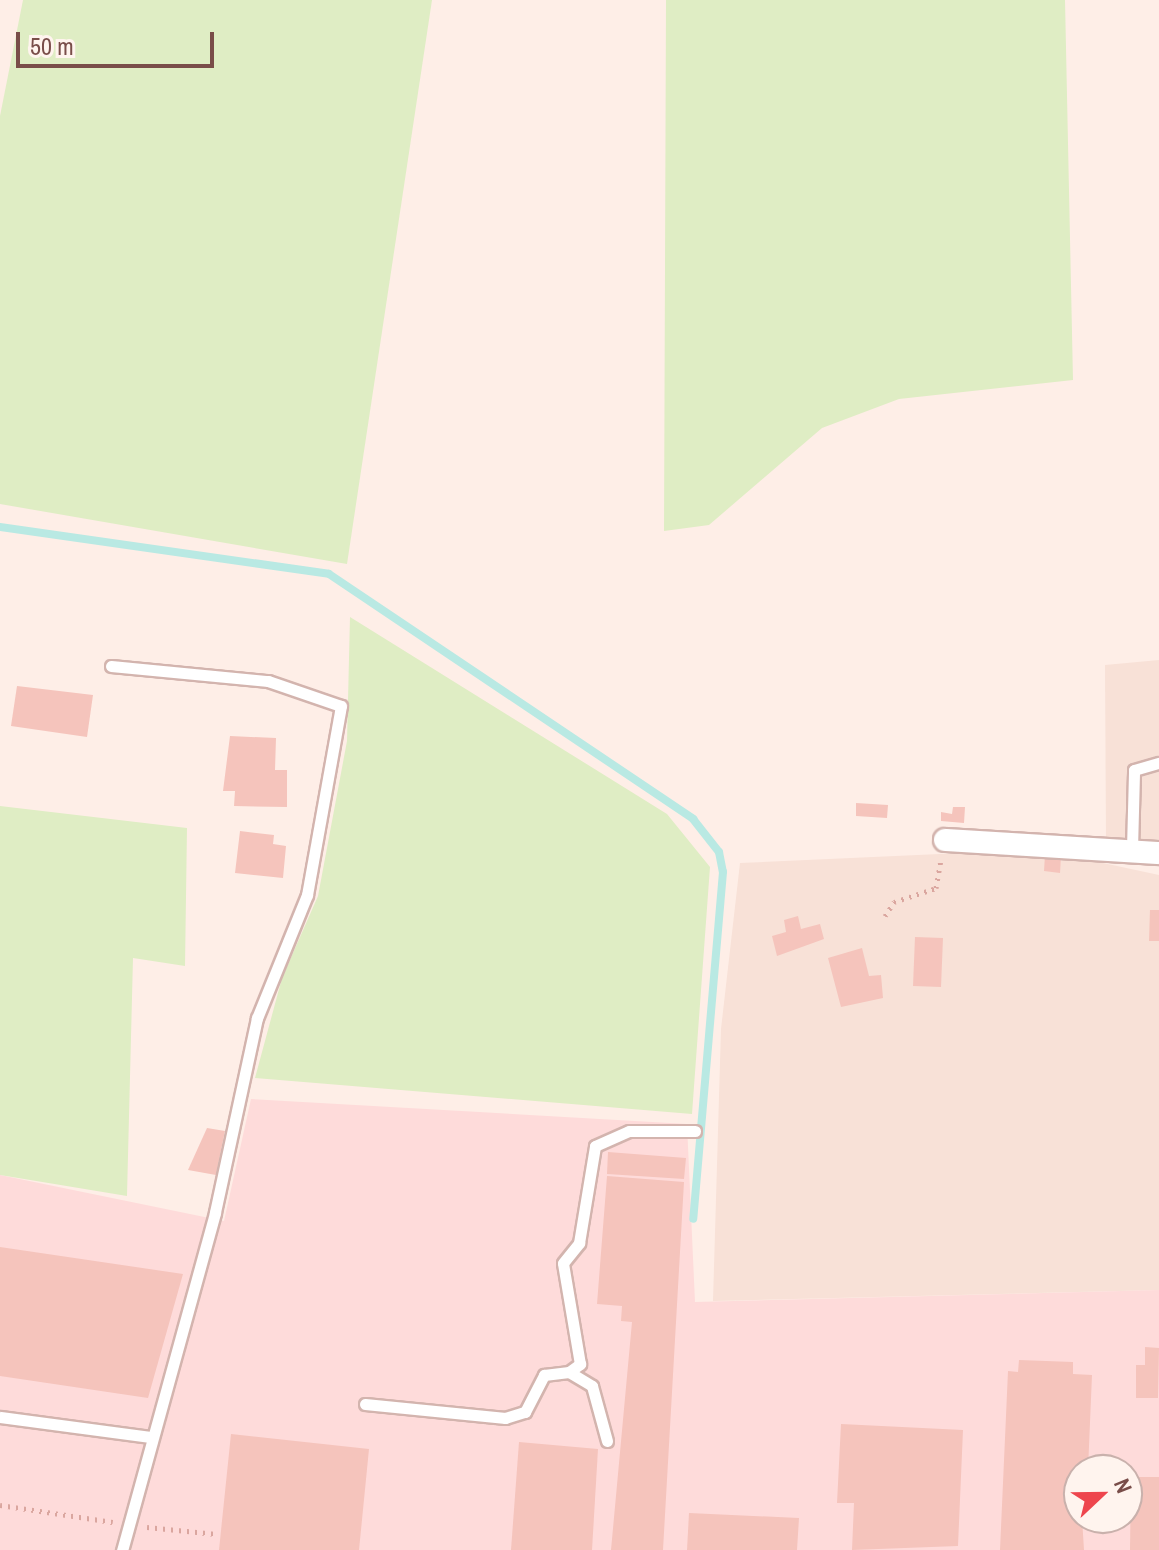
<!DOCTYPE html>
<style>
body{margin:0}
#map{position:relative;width:1159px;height:1550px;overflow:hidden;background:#feeee7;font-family:"Archivo Narrow",sans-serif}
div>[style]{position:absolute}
.residential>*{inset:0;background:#f8e1d7}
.commercial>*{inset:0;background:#fedbda}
.green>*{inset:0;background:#dfedc4}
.stream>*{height:8px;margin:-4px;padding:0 4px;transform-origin:4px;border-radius:4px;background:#b9e9e3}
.building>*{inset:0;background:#f5c4bc}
.path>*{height:5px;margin-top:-2.5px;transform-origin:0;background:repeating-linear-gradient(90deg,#daa69f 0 2px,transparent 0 8px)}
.roads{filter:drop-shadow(2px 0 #d3b4ae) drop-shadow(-2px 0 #d3b4ae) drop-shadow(0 2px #d3b4ae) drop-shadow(0 -2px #d3b4ae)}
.service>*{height:11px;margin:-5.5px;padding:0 5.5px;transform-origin:5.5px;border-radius:5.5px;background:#fff}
.minor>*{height:22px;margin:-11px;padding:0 11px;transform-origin:11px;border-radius:11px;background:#fff}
span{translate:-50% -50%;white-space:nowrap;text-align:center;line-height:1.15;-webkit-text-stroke:7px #fff4ee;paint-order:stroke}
.north{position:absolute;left:1063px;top:1454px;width:80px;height:80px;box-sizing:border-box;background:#fff4ee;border:2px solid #c9b1ac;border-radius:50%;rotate:68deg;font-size:22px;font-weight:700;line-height:32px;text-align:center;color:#794d49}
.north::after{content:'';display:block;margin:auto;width:28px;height:36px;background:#ee454d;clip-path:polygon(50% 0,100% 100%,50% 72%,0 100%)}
.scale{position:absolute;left:16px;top:32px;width:198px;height:36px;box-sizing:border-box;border:4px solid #794d49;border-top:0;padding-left:10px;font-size:24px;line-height:28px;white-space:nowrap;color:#794d49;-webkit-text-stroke:6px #fff4ee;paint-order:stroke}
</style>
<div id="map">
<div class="residential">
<div style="clip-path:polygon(1159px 660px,1159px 848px,1106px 840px,1105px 665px)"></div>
<div style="clip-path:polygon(962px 853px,1061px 854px,1159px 875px,1159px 1290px,713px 1301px,721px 1029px,740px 863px)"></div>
</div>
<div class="commercial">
<div style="clip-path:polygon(evenodd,251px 1099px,687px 1124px,695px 1302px,1159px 1290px,1159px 1550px,0 1550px,0 1175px,224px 1221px,251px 1099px,1079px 1470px,1127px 1470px,1127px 1518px,1079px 1518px,1079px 1470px)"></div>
</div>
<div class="green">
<div style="clip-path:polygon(23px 0,432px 0,347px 564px,0 504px,0 116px)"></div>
<div style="clip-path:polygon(666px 0,1065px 0,1073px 380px,899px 399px,822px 428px,709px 525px,664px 531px)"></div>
<div style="clip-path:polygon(350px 617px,667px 814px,710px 867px,692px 1114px,255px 1078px,282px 978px,318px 896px,347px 741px)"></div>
<div style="clip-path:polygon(0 806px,187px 828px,185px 966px,133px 958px,127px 1196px,0 1175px)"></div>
</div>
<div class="stream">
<div style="left:0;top:527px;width:332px;rotate:8.1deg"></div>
<div style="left:329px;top:574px;width:439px;rotate:33.9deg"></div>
<div style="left:693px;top:819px;width:42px;rotate:51.8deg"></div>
<div style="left:719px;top:852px;width:20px;rotate:79deg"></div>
<div style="left:723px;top:872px;width:348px;rotate:94.9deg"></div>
</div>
<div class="building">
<div style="clip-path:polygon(17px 686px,93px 695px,87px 737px,11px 726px)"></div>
<div style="clip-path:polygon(230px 736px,276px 738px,275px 770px,287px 770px,287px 807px,234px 806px,235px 791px,223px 791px)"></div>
<div style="clip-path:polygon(856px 803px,888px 805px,887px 818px,856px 816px)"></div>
<div style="clip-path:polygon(953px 807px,965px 807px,964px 823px,941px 821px,941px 812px,952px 814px)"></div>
<div style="clip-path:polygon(240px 831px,274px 835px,273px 844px,286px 846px,283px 878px,235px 873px)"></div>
<div style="clip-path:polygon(1045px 855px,1061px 856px,1060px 873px,1044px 871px)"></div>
<div style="clip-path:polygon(1150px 910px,1159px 910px,1159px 941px,1149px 941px)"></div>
<div style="clip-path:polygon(798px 916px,801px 929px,820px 924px,824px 939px,777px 956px,772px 936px,786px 932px,784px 920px)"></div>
<div style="clip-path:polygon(915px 937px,943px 938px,941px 987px,913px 986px)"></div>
<div style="clip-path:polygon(862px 948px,869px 976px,881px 975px,883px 998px,841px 1007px,828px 958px)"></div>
<div style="clip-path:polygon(207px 1128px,225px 1131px,216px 1175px,188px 1170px)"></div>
<div style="clip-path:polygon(608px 1152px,686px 1158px,684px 1179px,607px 1174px)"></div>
<div style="clip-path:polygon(607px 1176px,684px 1182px,663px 1550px,611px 1550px,632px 1322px,621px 1321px,622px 1306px,597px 1304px)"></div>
<div style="clip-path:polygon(0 1247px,183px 1274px,148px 1398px,0 1376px)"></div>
<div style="clip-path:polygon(1145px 1347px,1159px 1348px,1158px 1398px,1136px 1398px,1136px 1365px,1145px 1365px)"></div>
<div style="clip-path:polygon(1019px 1360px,1073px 1362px,1073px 1374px,1092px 1375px,1088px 1470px,1079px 1470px,1084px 1550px,1000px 1550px,1008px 1371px,1018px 1372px)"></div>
<div style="clip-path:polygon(841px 1424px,963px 1430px,958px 1546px,852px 1550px,854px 1503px,837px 1503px)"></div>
<div style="clip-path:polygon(231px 1434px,369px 1449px,359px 1550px,219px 1550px)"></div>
<div style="clip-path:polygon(519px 1442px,598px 1449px,592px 1550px,511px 1550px)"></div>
<div style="clip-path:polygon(1131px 1477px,1159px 1477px,1159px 1550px,1130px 1550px)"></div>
<div style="clip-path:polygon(689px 1513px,799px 1518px,797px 1550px,687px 1550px)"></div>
</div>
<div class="path">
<div style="left:885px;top:916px;width:17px;rotate:-57deg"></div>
<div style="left:894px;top:902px;width:44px;rotate:-18.4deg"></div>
<div style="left:936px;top:888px;width:28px;rotate:-80deg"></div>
<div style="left:0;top:1505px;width:114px;rotate:8.6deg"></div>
<div style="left:147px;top:1527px;width:70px;rotate:5.7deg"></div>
</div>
<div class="roads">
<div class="service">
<div style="left:111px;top:666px;width:158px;rotate:5.5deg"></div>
<div style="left:268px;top:681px;width:77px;rotate:18.9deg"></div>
<div style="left:341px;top:706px;width:192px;rotate:100.2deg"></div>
<div style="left:307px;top:895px;width:133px;rotate:112.1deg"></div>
<div style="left:257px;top:1018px;width:199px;rotate:102.2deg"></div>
<div style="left:215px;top:1213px;width:350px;rotate:105.4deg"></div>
<div style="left:1132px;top:849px;width:79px;rotate:-88.5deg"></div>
<div style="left:1134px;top:770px;width:26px;rotate:-16deg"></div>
<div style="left:569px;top:1372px;width:14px;rotate:-36deg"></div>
<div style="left:580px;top:1364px;width:102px;rotate:-99.6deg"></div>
<div style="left:563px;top:1263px;width:26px;rotate:-51deg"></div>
<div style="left:579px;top:1243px;width:98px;rotate:-80.6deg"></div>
<div style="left:595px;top:1146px;width:37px;rotate:-24deg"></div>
<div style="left:629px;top:1131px;width:66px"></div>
<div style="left:365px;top:1404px;width:141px;rotate:5.7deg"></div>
<div style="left:505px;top:1418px;width:21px;rotate:-17deg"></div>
<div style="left:525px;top:1412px;width:42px;rotate:-62.8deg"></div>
<div style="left:544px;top:1375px;width:25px;rotate:-7deg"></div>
<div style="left:569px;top:1372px;width:27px;rotate:31deg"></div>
<div style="left:592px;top:1386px;width:57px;rotate:74.7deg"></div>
<div style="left:0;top:1417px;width:150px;rotate:7.6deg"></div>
</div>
<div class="minor">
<div style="left:945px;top:840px;width:214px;rotate:3.5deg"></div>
</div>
</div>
<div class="north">N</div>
<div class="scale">50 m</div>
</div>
